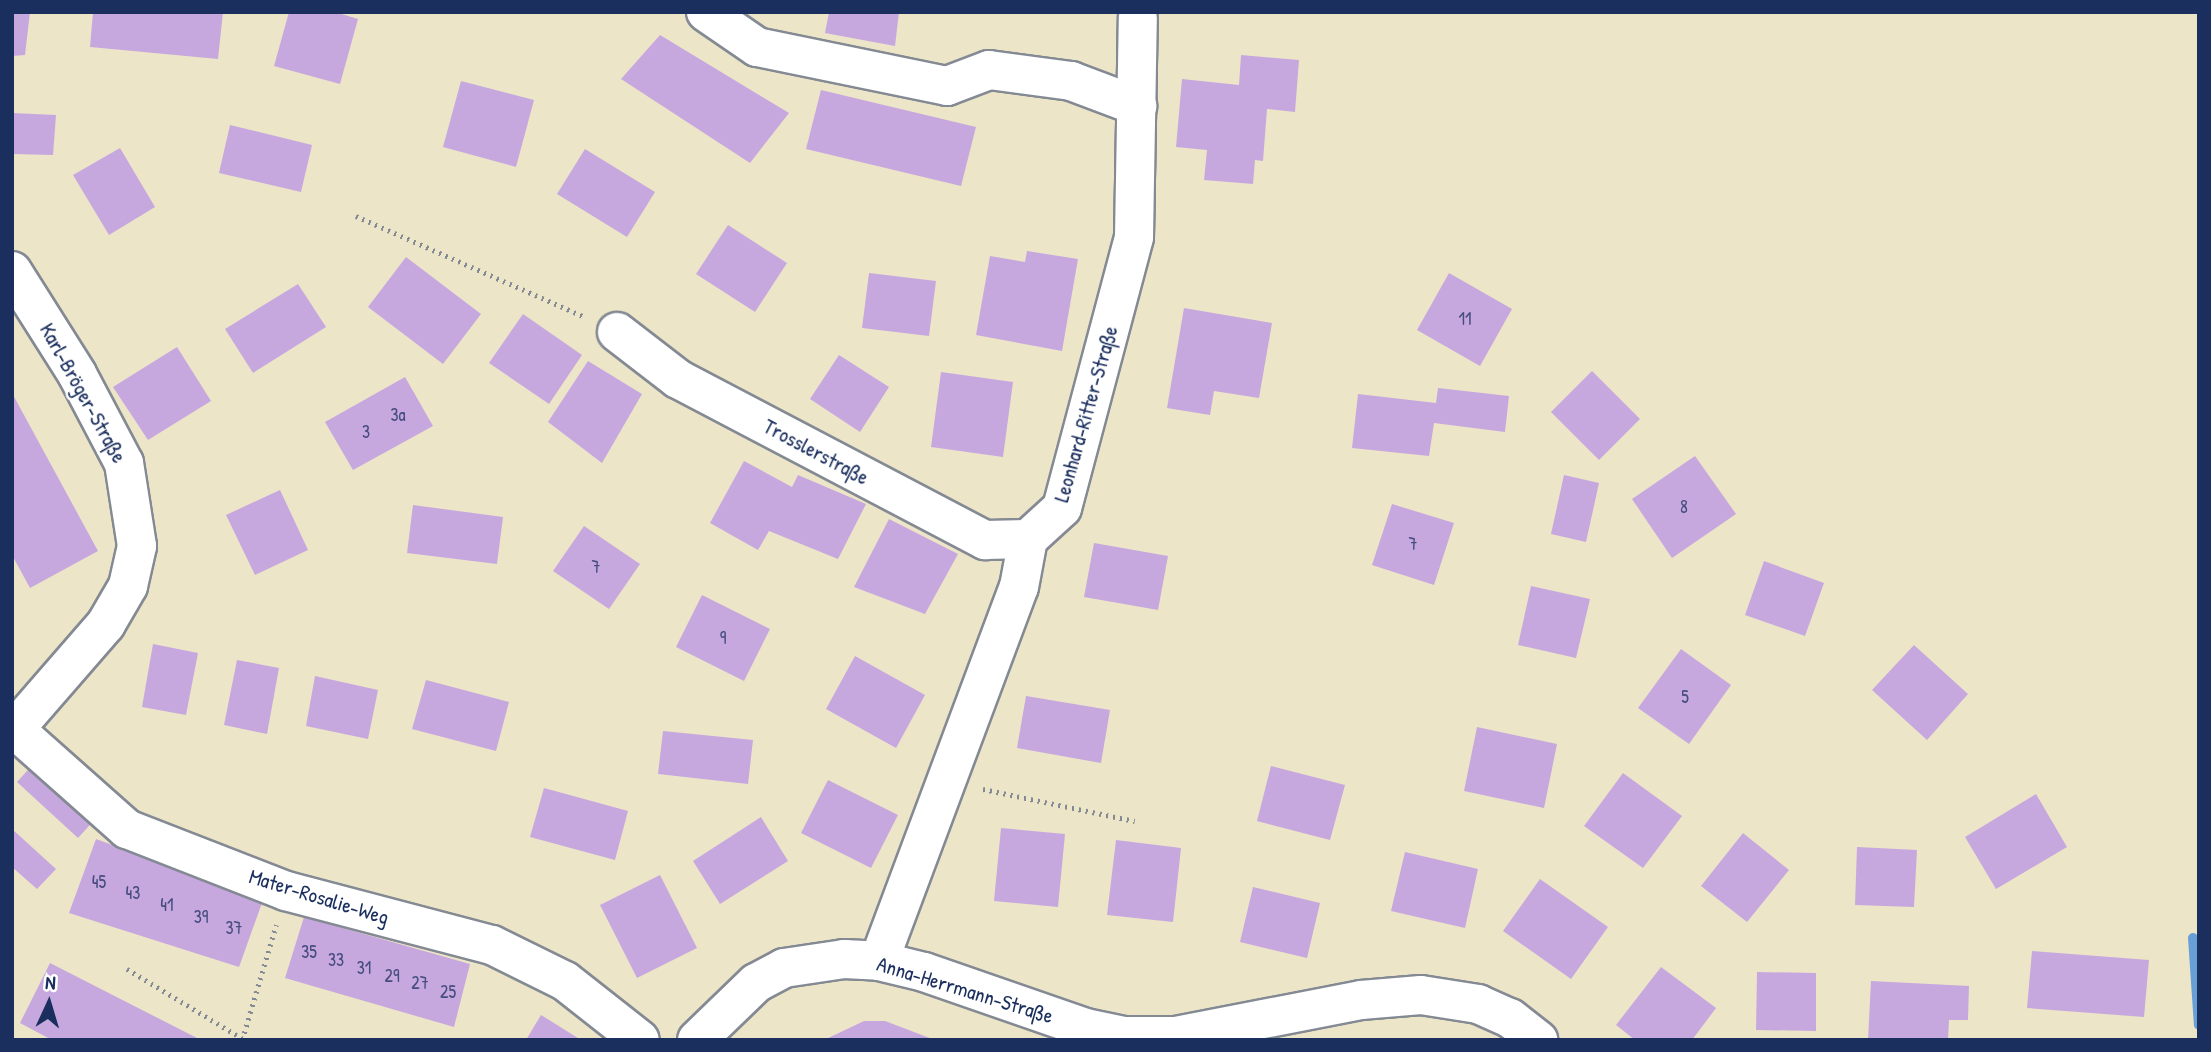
<!DOCTYPE html>
<meta charset="utf-8">
<style>
body{margin:0}
#map{position:relative;width:2211px;height:1052px;overflow:hidden;background:#ede5c8;font-family:"Patrick Hand",sans-serif}
div>[style]{position:absolute}
.stream>*{height:10px;margin:-5px;padding:0 5px;transform-origin:5px;border-radius:5px;background:#689fd6}
.building>*{inset:0;background:#c6a8df}
.path>*{height:4.5px;margin-top:-2.25px;transform-origin:0;background:repeating-linear-gradient(90deg,#848a93 0 2px,transparent 0 7px)}
.roads{filter:drop-shadow(2px 0 #848a93) drop-shadow(-2px 0 #848a93) drop-shadow(0 2px #848a93) drop-shadow(0 -2px #848a93)}
.minor>*{height:38px;margin:-19px;padding:0 19px;transform-origin:19px;border-radius:19px;background:#fff}
span{translate:-50% -50%;white-space:nowrap;text-align:center;line-height:1.15;-webkit-text-stroke:5px #fff;paint-order:stroke}
.number-label{font-size:18px;color:#464d7e}
.number-label span{-webkit-text-stroke-width:0}
.street-label{font-size:21px;color:#1b2f5e}
.frame{position:absolute;inset:0;border:14px solid #1b2f5e;pointer-events:none}
.north{position:absolute;left:14px;top:968px;width:70px;height:70px;-webkit-text-stroke:5px #fff;paint-order:stroke;rotate:4deg;font-size:19px;font-weight:700;line-height:28px;text-align:center;color:#1b2f5e}
.north::after{content:'';display:block;margin:auto;width:24px;height:32px;background:#1b2f5e;clip-path:polygon(50% 0,100% 100%,50% 72%,0 100%)}
</style>
<div id="map">
<div class="stream">
<div style="left:2193px;top:938px;width:87px;rotate:86.1deg"></div>
</div>
<div class="building">
<div style="clip-path:polygon(12px 12px,30px 12px,25px 55px,12px 56px)"></div>
<div style="clip-path:polygon(93px 12px,223px 12px,218px 59px,90px 47px)"></div>
<div style="clip-path:polygon(289px 12px,335px 12px,358px 19px,340px 84px,274px 66px)"></div>
<div style="clip-path:polygon(829px 12px,899px 12px,895px 46px,825px 33px)"></div>
<div style="clip-path:polygon(660px 35px,789px 113px,750px 163px,621px 79px)"></div>
<div style="clip-path:polygon(1241px 55px,1299px 60px,1295px 112px,1267px 109px,1263px 161px,1255px 160px,1253px 184px,1204px 180px,1207px 150px,1176px 147px,1182px 79px,1239px 85px)"></div>
<div style="clip-path:polygon(461px 81px,534px 100px,516px 167px,443px 147px)"></div>
<div style="clip-path:polygon(821px 90px,976px 127px,961px 186px,806px 149px)"></div>
<div style="clip-path:polygon(12px 113px,56px 115px,53px 155px,12px 154px)"></div>
<div style="clip-path:polygon(230px 125px,312px 145px,301px 192px,219px 173px)"></div>
<div style="clip-path:polygon(120px 148px,155px 207px,109px 235px,73px 175px)"></div>
<div style="clip-path:polygon(585px 149px,655px 192px,627px 237px,557px 194px)"></div>
<div style="clip-path:polygon(728px 225px,787px 263px,755px 312px,696px 274px)"></div>
<div style="clip-path:polygon(1027px 251px,1078px 259px,1062px 351px,976px 335px,990px 256px,1025px 262px)"></div>
<div style="clip-path:polygon(406px 257px,481px 314px,443px 364px,368px 307px)"></div>
<div style="clip-path:polygon(869px 273px,936px 281px,929px 336px,862px 328px)"></div>
<div style="clip-path:polygon(1449px 273px,1512px 309px,1480px 366px,1417px 330px)"></div>
<div style="clip-path:polygon(298px 284px,326px 327px,253px 373px,225px 329px)"></div>
<div style="clip-path:polygon(1184px 308px,1272px 323px,1259px 398px,1214px 391px,1210px 415px,1167px 408px)"></div>
<div style="clip-path:polygon(523px 314px,582px 355px,549px 404px,489px 363px)"></div>
<div style="clip-path:polygon(177px 347px,211px 401px,148px 440px,113px 387px)"></div>
<div style="clip-path:polygon(839px 355px,889px 387px,860px 432px,810px 399px)"></div>
<div style="clip-path:polygon(588px 361px,642px 394px,602px 463px,548px 422px)"></div>
<div style="clip-path:polygon(1592px 371px,1640px 419px,1599px 460px,1551px 412px)"></div>
<div style="clip-path:polygon(941px 372px,1013px 382px,1003px 457px,931px 447px)"></div>
<div style="clip-path:polygon(405px 377px,433px 426px,353px 470px,325px 422px)"></div>
<div style="clip-path:polygon(1438px 388px,1509px 396px,1505px 432px,1434px 423px,1429px 456px,1352px 448px,1358px 394px,1436px 403px)"></div>
<div style="clip-path:polygon(12px 393px,98px 551px,30px 588px,12px 555px)"></div>
<div style="clip-path:polygon(1695px 456px,1736px 514px,1672px 558px,1632px 499px)"></div>
<div style="clip-path:polygon(744px 461px,792px 487px,798px 475px,866px 504px,838px 559px,769px 531px,758px 550px,710px 523px)"></div>
<div style="clip-path:polygon(1564px 475px,1599px 483px,1586px 542px,1551px 534px)"></div>
<div style="clip-path:polygon(280px 490px,308px 550px,255px 575px,226px 515px)"></div>
<div style="clip-path:polygon(1392px 504px,1454px 523px,1434px 585px,1372px 565px)"></div>
<div style="clip-path:polygon(413px 505px,503px 517px,497px 564px,407px 553px)"></div>
<div style="clip-path:polygon(889px 519px,958px 554px,925px 614px,854px 587px)"></div>
<div style="clip-path:polygon(584px 526px,640px 564px,609px 609px,553px 571px)"></div>
<div style="clip-path:polygon(1094px 543px,1168px 556px,1158px 610px,1084px 597px)"></div>
<div style="clip-path:polygon(1764px 561px,1824px 583px,1805px 636px,1745px 615px)"></div>
<div style="clip-path:polygon(1531px 586px,1590px 599px,1576px 658px,1518px 645px)"></div>
<div style="clip-path:polygon(702px 595px,770px 629px,744px 681px,676px 647px)"></div>
<div style="clip-path:polygon(153px 644px,198px 653px,186px 715px,142px 707px)"></div>
<div style="clip-path:polygon(1914px 645px,1968px 694px,1927px 740px,1872px 690px)"></div>
<div style="clip-path:polygon(1681px 649px,1731px 685px,1689px 744px,1638px 708px)"></div>
<div style="clip-path:polygon(855px 656px,925px 695px,896px 748px,826px 709px)"></div>
<div style="clip-path:polygon(237px 660px,279px 668px,267px 734px,224px 725px)"></div>
<div style="clip-path:polygon(315px 676px,378px 690px,368px 739px,306px 726px)"></div>
<div style="clip-path:polygon(426px 680px,509px 702px,496px 751px,412px 729px)"></div>
<div style="clip-path:polygon(1026px 696px,1110px 710px,1101px 763px,1017px 748px)"></div>
<div style="clip-path:polygon(1477px 727px,1557px 744px,1544px 808px,1464px 791px)"></div>
<div style="clip-path:polygon(663px 731px,753px 740px,748px 784px,658px 774px)"></div>
<div style="clip-path:polygon(36px 761px,97px 817px,78px 838px,17px 782px)"></div>
<div style="clip-path:polygon(1271px 766px,1345px 785px,1330px 840px,1257px 821px)"></div>
<div style="clip-path:polygon(1623px 773px,1682px 816px,1643px 868px,1584px 826px)"></div>
<div style="clip-path:polygon(828px 780px,898px 815px,871px 868px,801px 833px)"></div>
<div style="clip-path:polygon(544px 788px,628px 811px,615px 860px,530px 837px)"></div>
<div style="clip-path:polygon(2036px 794px,2067px 847px,1996px 889px,1965px 837px)"></div>
<div style="clip-path:polygon(761px 817px,788px 861px,720px 904px,693px 861px)"></div>
<div style="clip-path:polygon(1001px 828px,1065px 834px,1058px 907px,994px 901px)"></div>
<div style="clip-path:polygon(12px 829px,56px 869px,37px 889px,12px 867px)"></div>
<div style="clip-path:polygon(1743px 833px,1789px 870px,1747px 922px,1701px 886px)"></div>
<div style="clip-path:polygon(96px 839px,263px 900px,239px 967px,69px 913px)"></div>
<div style="clip-path:polygon(1116px 840px,1181px 848px,1173px 922px,1107px 915px)"></div>
<div style="clip-path:polygon(1857px 847px,1917px 850px,1914px 907px,1855px 905px)"></div>
<div style="clip-path:polygon(1405px 852px,1478px 869px,1465px 928px,1391px 911px)"></div>
<div style="clip-path:polygon(660px 875px,697px 948px,637px 978px,600px 905px)"></div>
<div style="clip-path:polygon(1540px 879px,1608px 927px,1571px 979px,1503px 931px)"></div>
<div style="clip-path:polygon(1253px 887px,1320px 903px,1307px 958px,1240px 942px)"></div>
<div style="clip-path:polygon(304px 917px,470px 964px,454px 1027px,285px 978px)"></div>
<div style="clip-path:polygon(2032px 951px,2149px 960px,2144px 1017px,2027px 1008px)"></div>
<div style="clip-path:polygon(50px 963px,144px 1011px,201px 1040px,52px 1040px,20px 1023px)"></div>
<div style="clip-path:polygon(1661px 967px,1716px 1008px,1692px 1040px,1635px 1040px,1616px 1025px)"></div>
<div style="clip-path:polygon(1757px 972px,1816px 973px,1816px 1031px,1756px 1030px)"></div>
<div style="clip-path:polygon(1871px 981px,1969px 986px,1968px 1020px,1949px 1020px,1948px 1040px,1868px 1040px)"></div>
<div style="clip-path:polygon(541px 1015px,570px 1033px,581px 1040px,526px 1040px)"></div>
<div style="clip-path:polygon(864px 1021px,885px 1021px,935px 1040px,824px 1040px)"></div>
</div>
<div class="path">
<div style="left:356px;top:216px;width:248px;rotate:23.8deg"></div>
<div style="left:983px;top:789px;width:155px;rotate:11.9deg"></div>
<div style="left:127px;top:969px;width:135px;rotate:31.1deg"></div>
<div style="left:242px;top:1040px;width:120px;rotate:-73.5deg"></div>
</div>
<div class="roads">
<div class="minor">
<div style="left:706px;top:12px;width:62px;rotate:34.5deg"></div>
<div style="left:757px;top:47px;width:194px;rotate:11.6deg"></div>
<div style="left:947px;top:86px;width:45px;rotate:-20.9deg"></div>
<div style="left:989px;top:70px;width:83px;rotate:7.6deg"></div>
<div style="left:1071px;top:81px;width:71px;rotate:20.7deg"></div>
<div style="left:12px;top:271px;width:122px;rotate:57.7deg"></div>
<div style="left:77px;top:374px;width:101px;rotate:62.2deg"></div>
<div style="left:124px;top:463px;width:84px;rotate:81.1deg"></div>
<div style="left:137px;top:546px;width:41px;rotate:102.7deg"></div>
<div style="left:128px;top:586px;width:44px;rotate:120.1deg"></div>
<div style="left:106px;top:624px;width:143px;rotate:131deg"></div>
<div style="left:617px;top:332px;width:77px;rotate:37.6deg"></div>
<div style="left:678px;top:379px;width:347px;rotate:27.7deg"></div>
<div style="left:985px;top:540px;width:43px;rotate:-1.3deg"></div>
<div style="left:12px;top:727px;width:154px;rotate:41.6deg"></div>
<div style="left:127px;top:829px;width:171px;rotate:21.3deg"></div>
<div style="left:286px;top:891px;width:213px;rotate:14.7deg"></div>
<div style="left:492px;top:945px;width:81px;rotate:26.3deg"></div>
<div style="left:565px;top:981px;width:95px;rotate:38.2deg"></div>
<div style="left:879px;top:961px;width:399px;rotate:-69.5deg"></div>
<div style="left:1019px;top:587px;width:49px;rotate:-79.4deg"></div>
<div style="left:1028px;top:539px;width:46px;rotate:-42.4deg"></div>
<div style="left:1062px;top:508px;width:280px;rotate:-75.1deg"></div>
<div style="left:1134px;top:237px;width:219px;rotate:-89deg"></div>
<div style="left:697px;top:1040px;width:82px;rotate:-44deg"></div>
<div style="left:756px;top:983px;width:32px;rotate:-28deg"></div>
<div style="left:784px;top:968px;width:61px;rotate:-8.5deg"></div>
<div style="left:844px;top:959px;width:35px;rotate:3deg"></div>
<div style="left:879px;top:961px;width:46px;rotate:13.7deg"></div>
<div style="left:924px;top:972px;width:171px;rotate:19.1deg"></div>
<div style="left:1086px;top:1028px;width:38px;rotate:12deg"></div>
<div style="left:1123px;top:1036px;width:53px"></div>
<div style="left:1176px;top:1036px;width:188px;rotate:-11deg"></div>
<div style="left:1361px;top:1000px;width:60px;rotate:-4.8deg"></div>
<div style="left:1421px;top:995px;width:58px;rotate:9deg"></div>
<div style="left:1478px;top:1004px;width:35px;rotate:24deg"></div>
<div style="left:1510px;top:1018px;width:36px;rotate:38deg"></div>
</div>
</div>
<div class="number-label">
<span style="left:1465px;top:319px">11</span>
<span style="left:398px;top:415px">3a</span>
<span style="left:366px;top:432px">3</span>
<span style="left:1684px;top:507px">8</span>
<span style="left:1413px;top:544px">7</span>
<span style="left:596px;top:567px">7</span>
<span style="left:723px;top:638px">9</span>
<span style="left:1685px;top:697px">5</span>
<span style="left:99px;top:882px">45</span>
<span style="left:133px;top:893px">43</span>
<span style="left:167px;top:905px">41</span>
<span style="left:201px;top:917px">39</span>
<span style="left:234px;top:928px">37</span>
<span style="left:309px;top:952px">35</span>
<span style="left:336px;top:960px">33</span>
<span style="left:364px;top:968px">31</span>
<span style="left:392px;top:976px">29</span>
<span style="left:420px;top:983px">27</span>
<span style="left:448px;top:992px">25</span>
</div>
<div class="street-label">
<span style="left:83px;top:393px;rotate:61deg">Karl-Bröger-Straße</span>
<span style="left:1086px;top:414px;rotate:-74deg">Leonhard-Ritter-Straße</span>
<span style="left:816px;top:452px;rotate:28deg">Trosslerstraße</span>
<span style="left:319px;top:897px;rotate:17deg">Mater-Rosalie-Weg</span>
<span style="left:965px;top:990px;rotate:17deg">Anna-Herrmann-Straße</span>
</div>
<div class="frame"></div>
<div class="north">N</div>
</div>
